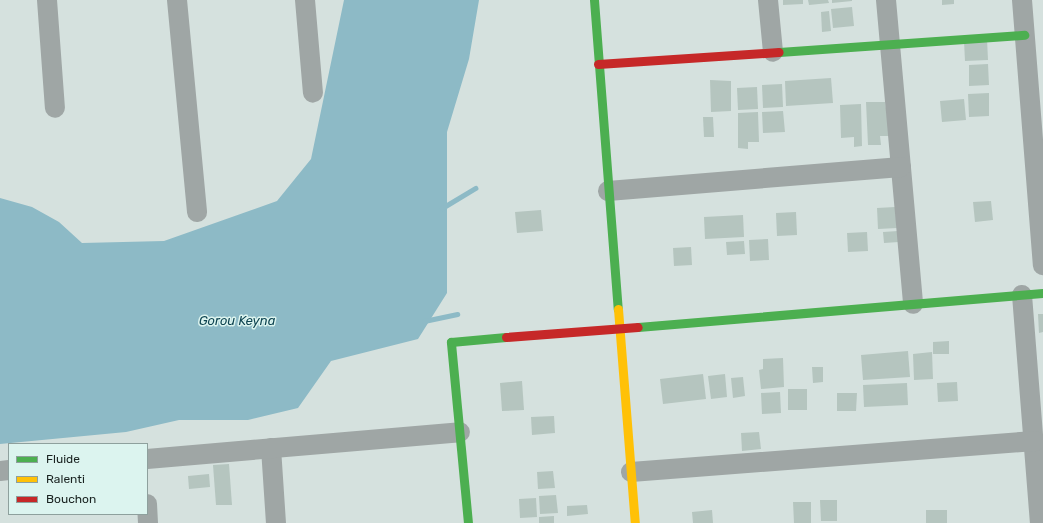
<!DOCTYPE html>
<style>
body{margin:0}
#map{position:relative;width:1043px;height:523px;overflow:hidden;background:#d5e1de;font-family:Rubik,sans-serif}
div>[style]{position:absolute}
.water>*{inset:0;background:#8dbac6}
.stream>*{height:5px;margin:-2.5px;padding:0 2.5px;transform-origin:2.5px;border-radius:2.5px;background:#8dbac6}
.building>*{inset:0;background:#b5c5bf}
.street>*{height:20px;margin:-10px;padding:0 10px;transform-origin:10px;border-radius:10px;background:#9fa6a5}
.fast>*{height:9px;margin:-4.5px;padding:0 4.5px;transform-origin:4.5px;border-radius:4.5px;background:#4caf50}
.slow>*{height:9px;margin:-4.5px;padding:0 4.5px;transform-origin:4.5px;border-radius:4.5px;background:#ffc107}
.jam>*{height:9px;margin:-4.5px;padding:0 4.5px;transform-origin:4.5px;border-radius:4.5px;background:#c62828}
span{translate:-50% -50%;white-space:nowrap;text-align:center;line-height:1.15;-webkit-text-stroke:3px #dcf4ef;paint-order:stroke}
.water-label{font-size:13px;color:#0e4451;font-style:italic}
.legend{position:absolute;left:8px;top:443px;width:140px;height:72px;box-sizing:border-box;background:#dcf4ef;border:1px solid #8ea09d;margin:0;padding:5px 7px;list-style:none;font-size:12px;color:#1a2321}
.legend li{display:flex;align-items:center;gap:8px;height:20px}
.legend b{width:20px;border:1px solid #8ea09d}
</style>
<div id="map">
<div class="water">
<div style="clip-path:polygon(344px 0,479px 0,469px 59px,447px 132px,447px 293px,418px 339px,331px 361px,298px 408px,248px 420px,179px 420px,126px 432px,0 444px,0 198px,32px 207px,59px 222px,82px 243px,164px 241px,277px 201px,311px 159px)"></div>
</div>
<div class="stream">
<div style="left:442px;top:208px;width:39px;rotate:-31deg"></div>
<div style="left:424px;top:321px;width:34px;rotate:-12deg"></div>
</div>
<div class="building">
<div style="clip-path:polygon(783px 0,803px 0,803px 4px,783px 5px)"></div>
<div style="clip-path:polygon(808px 0,828px 0,829px 3px,809px 5px)"></div>
<div style="clip-path:polygon(832px 0,852px 0,852px 1px,832px 3px)"></div>
<div style="clip-path:polygon(942px 0,954px 0,954px 4px,942px 5px)"></div>
<div style="clip-path:polygon(852px 7px,854px 26px,833px 28px,831px 9px)"></div>
<div style="clip-path:polygon(829px 11px,831px 31px,822px 32px,821px 12px)"></div>
<div style="clip-path:polygon(987px 39px,988px 60px,965px 61px,964px 41px)"></div>
<div style="clip-path:polygon(988px 64px,989px 85px,969px 86px,969px 65px)"></div>
<div style="clip-path:polygon(831px 78px,833px 103px,786px 106px,785px 81px)"></div>
<div style="clip-path:polygon(710px 80px,731px 81px,731px 111px,711px 112px)"></div>
<div style="clip-path:polygon(782px 84px,783px 107px,763px 108px,762px 85px)"></div>
<div style="clip-path:polygon(757px 87px,758px 109px,738px 110px,737px 88px)"></div>
<div style="clip-path:polygon(989px 93px,989px 116px,969px 117px,968px 94px)"></div>
<div style="clip-path:polygon(964px 99px,966px 120px,942px 122px,940px 101px)"></div>
<div style="clip-path:polygon(866px 102px,885px 102px,890px 136px,880px 136px,881px 145px,868px 145px)"></div>
<div style="clip-path:polygon(861px 104px,862px 146px,854px 147px,854px 137px,841px 138px,840px 105px)"></div>
<div style="clip-path:polygon(783px 111px,785px 132px,763px 133px,762px 112px)"></div>
<div style="clip-path:polygon(758px 112px,759px 142px,748px 142px,748px 149px,738px 148px,738px 113px)"></div>
<div style="clip-path:polygon(703px 117px,713px 117px,714px 137px,704px 137px)"></div>
<div style="clip-path:polygon(991px 201px,993px 220px,975px 222px,973px 202px)"></div>
<div style="clip-path:polygon(895px 207px,897px 228px,878px 229px,877px 208px)"></div>
<div style="clip-path:polygon(541px 210px,543px 231px,517px 233px,515px 212px)"></div>
<div style="clip-path:polygon(796px 212px,797px 235px,777px 236px,776px 213px)"></div>
<div style="clip-path:polygon(743px 215px,744px 237px,705px 239px,704px 217px)"></div>
<div style="clip-path:polygon(898px 231px,899px 242px,884px 243px,883px 232px)"></div>
<div style="clip-path:polygon(867px 232px,868px 251px,848px 252px,847px 233px)"></div>
<div style="clip-path:polygon(768px 239px,769px 260px,750px 261px,749px 240px)"></div>
<div style="clip-path:polygon(744px 241px,745px 254px,727px 255px,726px 242px)"></div>
<div style="clip-path:polygon(691px 247px,692px 265px,674px 266px,673px 248px)"></div>
<div style="clip-path:polygon(1038px 314px,1043px 314px,1043px 332px,1039px 333px)"></div>
<div style="clip-path:polygon(949px 341px,949px 354px,933px 354px,933px 342px)"></div>
<div style="clip-path:polygon(908px 351px,910px 377px,863px 380px,861px 355px)"></div>
<div style="clip-path:polygon(932px 352px,933px 379px,914px 380px,913px 354px)"></div>
<div style="clip-path:polygon(783px 358px,784px 387px,761px 389px,759px 370px,763px 369px,763px 359px)"></div>
<div style="clip-path:polygon(812px 367px,823px 367px,823px 382px,813px 383px)"></div>
<div style="clip-path:polygon(703px 374px,706px 399px,663px 404px,660px 379px)"></div>
<div style="clip-path:polygon(725px 374px,727px 397px,711px 399px,708px 376px)"></div>
<div style="clip-path:polygon(743px 377px,745px 396px,733px 398px,731px 378px)"></div>
<div style="clip-path:polygon(522px 381px,524px 410px,502px 411px,500px 383px)"></div>
<div style="clip-path:polygon(957px 382px,958px 401px,938px 402px,937px 383px)"></div>
<div style="clip-path:polygon(907px 383px,908px 405px,864px 407px,863px 385px)"></div>
<div style="clip-path:polygon(788px 389px,807px 389px,807px 410px,788px 410px)"></div>
<div style="clip-path:polygon(780px 392px,781px 413px,762px 414px,761px 393px)"></div>
<div style="clip-path:polygon(837px 393px,857px 393px,856px 411px,837px 411px)"></div>
<div style="clip-path:polygon(554px 416px,555px 433px,532px 435px,531px 417px)"></div>
<div style="clip-path:polygon(759px 432px,761px 449px,742px 451px,741px 433px)"></div>
<div style="clip-path:polygon(229px 464px,232px 505px,216px 505px,213px 465px)"></div>
<div style="clip-path:polygon(553px 471px,555px 488px,538px 489px,537px 472px)"></div>
<div style="clip-path:polygon(209px 474px,210px 487px,189px 489px,188px 476px)"></div>
<div style="clip-path:polygon(556px 495px,558px 513px,540px 514px,539px 496px)"></div>
<div style="clip-path:polygon(536px 498px,537px 517px,520px 518px,519px 499px)"></div>
<div style="clip-path:polygon(820px 500px,837px 500px,837px 521px,821px 521px)"></div>
<div style="clip-path:polygon(793px 502px,811px 502px,811px 523px,794px 523px)"></div>
<div style="clip-path:polygon(587px 505px,588px 514px,567px 516px,567px 506px)"></div>
<div style="clip-path:polygon(712px 510px,713px 523px,693px 523px,692px 512px)"></div>
<div style="clip-path:polygon(926px 510px,947px 510px,947px 523px,926px 523px)"></div>
<div style="clip-path:polygon(554px 516px,554px 523px,539px 523px,539px 517px)"></div>
</div>
<div class="street">
<div style="left:47px;top:0;width:108px;rotate:85.8deg"></div>
<div style="left:177px;top:0;width:213px;rotate:84.6deg"></div>
<div style="left:305px;top:0;width:93px;rotate:85.1deg"></div>
<div style="left:768px;top:0;width:52px;rotate:84.5deg"></div>
<div style="left:886px;top:0;width:305px;rotate:84.9deg"></div>
<div style="left:1022px;top:0;width:266px;rotate:85.5deg"></div>
<div style="left:608px;top:191px;width:294px;rotate:-4.7deg"></div>
<div style="left:1022px;top:295px;width:229px;rotate:85.5deg"></div>
<div style="left:271px;top:448px;width:75px;rotate:86.2deg"></div>
<div style="left:147px;top:459px;width:314px;rotate:-4.9deg"></div>
<div style="left:0;top:471px;width:9px;rotate:-6deg"></div>
<div style="left:631px;top:472px;width:405px;rotate:-4.4deg"></div>
<div style="left:147px;top:504px;width:19px;rotate:87deg"></div>
</div>
<div class="fast">
<div style="left:594px;top:0;width:310px;rotate:85.6deg"></div>
<div style="left:779px;top:52px;width:246px;rotate:-4deg"></div>
<div style="left:638px;top:327px;width:406px;rotate:-4.8deg"></div>
<div style="left:468px;top:523px;width:182px;rotate:-95.4deg"></div>
<div style="left:451px;top:342px;width:55px;rotate:-5.2deg"></div>
</div>
<div class="slow">
<div style="left:618px;top:309px;width:215px;rotate:85.5deg"></div>
</div>
<div class="jam">
<div style="left:598px;top:64px;width:181px;rotate:-3.8deg"></div>
<div style="left:506px;top:337px;width:132px;rotate:-4.3deg"></div>
</div>
<div class="water-label">
<span style="left:237px;top:321px">Gorou Keyna</span>
</div>
<ul class="legend">
<li><b style="height:5px;background:#4caf50"></b>Fluide</li>
<li><b style="height:5px;background:#ffc107"></b>Ralenti</li>
<li><b style="height:5px;background:#c62828"></b>Bouchon</li>
</ul>
</div>
